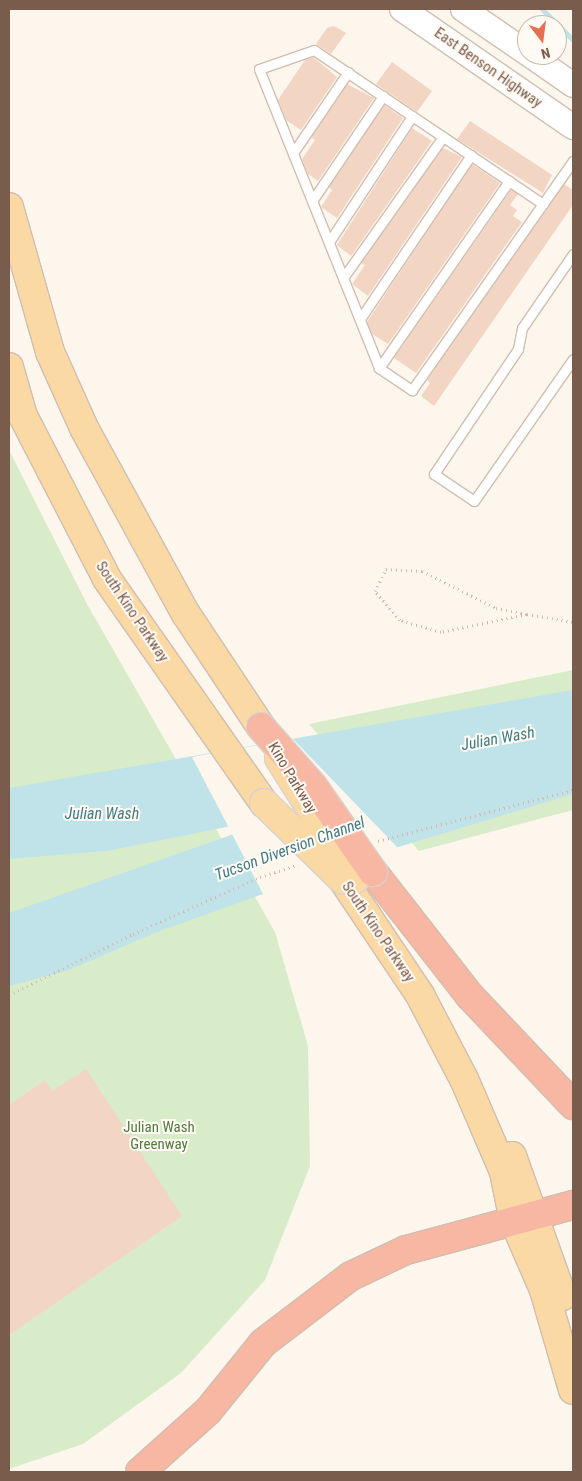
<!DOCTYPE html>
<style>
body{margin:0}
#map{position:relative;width:582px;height:1481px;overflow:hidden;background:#fdf6ec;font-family:"Roboto Condensed",sans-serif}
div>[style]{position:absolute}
.green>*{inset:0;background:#d8ecc9}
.water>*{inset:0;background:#bfe3e8}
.pier>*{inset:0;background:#fdf6ec}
.stream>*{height:5px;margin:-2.5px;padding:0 2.5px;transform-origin:2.5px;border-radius:2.5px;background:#bfe3e8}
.building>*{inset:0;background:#f3d5c3}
.path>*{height:3px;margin-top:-1.5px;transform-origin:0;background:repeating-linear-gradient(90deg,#d9b8a5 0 1px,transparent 0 5px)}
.roads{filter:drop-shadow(1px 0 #d1beb0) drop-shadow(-1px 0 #d1beb0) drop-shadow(0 1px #d1beb0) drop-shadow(0 -1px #d1beb0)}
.service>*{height:9px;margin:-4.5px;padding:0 4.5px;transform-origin:4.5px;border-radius:4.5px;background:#fff}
.secondary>*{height:24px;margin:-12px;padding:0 12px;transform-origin:12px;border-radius:12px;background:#fff}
.primary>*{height:28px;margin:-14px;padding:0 14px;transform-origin:14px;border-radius:14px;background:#fbd9a5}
.motorway>*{height:28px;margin:-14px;padding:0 14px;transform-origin:14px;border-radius:14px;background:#f7b7a3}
.bridges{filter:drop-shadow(1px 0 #dad1cd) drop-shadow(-1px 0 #dad1cd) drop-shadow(0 1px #dad1cd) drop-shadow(0 -1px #dad1cd)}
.primary-bridge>*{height:28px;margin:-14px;padding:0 14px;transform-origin:14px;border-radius:14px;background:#fbd9a5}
.motorway-bridge>*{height:28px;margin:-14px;padding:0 14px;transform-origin:14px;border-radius:14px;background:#f7b7a3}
span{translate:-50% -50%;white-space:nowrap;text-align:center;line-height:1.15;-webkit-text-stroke:4px #fffaf3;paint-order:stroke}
.street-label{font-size:15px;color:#7a5c4d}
.park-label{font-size:15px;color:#537a41}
.water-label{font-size:16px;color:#437c86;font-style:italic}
.frame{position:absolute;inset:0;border:10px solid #7a5c4d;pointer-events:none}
.north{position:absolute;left:517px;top:15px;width:50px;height:50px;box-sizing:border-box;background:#fffaf3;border:1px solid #cabbb1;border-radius:50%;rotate:165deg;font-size:14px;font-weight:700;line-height:20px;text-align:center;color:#7a5c4d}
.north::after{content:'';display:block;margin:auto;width:18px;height:22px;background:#e76f51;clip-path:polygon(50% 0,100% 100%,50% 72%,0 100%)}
</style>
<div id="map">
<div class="green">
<div style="clip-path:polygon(9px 450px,87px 604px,275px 932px,308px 1046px,310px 1166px,265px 1280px,181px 1373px,83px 1444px,9px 1469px)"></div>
<div style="clip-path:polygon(573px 670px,573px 810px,419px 851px,309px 724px)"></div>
</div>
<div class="water">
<div style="clip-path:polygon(573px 690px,573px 794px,372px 855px,157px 932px,69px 970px,9px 986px,9px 913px,291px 814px,107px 851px,9px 859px,9px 788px)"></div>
</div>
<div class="pier">
<div style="clip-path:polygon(293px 739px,399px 849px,264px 896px,231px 832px,262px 821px,229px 828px,192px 757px)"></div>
</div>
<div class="stream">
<div style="left:542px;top:9px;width:44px;rotate:45deg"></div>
</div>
<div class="building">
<div style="clip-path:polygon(334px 26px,346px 33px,331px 54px,316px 44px,327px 28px)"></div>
<div style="clip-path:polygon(313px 57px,337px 77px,301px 130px,286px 120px,278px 100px,305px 60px)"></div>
<div style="clip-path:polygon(392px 62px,432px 91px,417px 112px,376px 84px)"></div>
<div style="clip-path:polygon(347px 84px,374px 98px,318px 181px,308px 174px,302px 159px,315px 140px,311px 137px)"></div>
<div style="clip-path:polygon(384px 105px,403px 118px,337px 218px,321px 207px,332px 190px,329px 187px)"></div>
<div style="clip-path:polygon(470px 121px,552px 175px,543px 193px,457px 139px)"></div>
<div style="clip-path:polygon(412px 128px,432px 141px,351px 256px,337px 245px)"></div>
<div style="clip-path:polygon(443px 148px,462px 157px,368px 296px,352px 284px,365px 265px,361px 263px)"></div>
<div style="clip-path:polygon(472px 164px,500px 183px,388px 344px,372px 334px,367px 322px)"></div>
<div style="clip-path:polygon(564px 184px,573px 190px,573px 205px,434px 406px,421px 396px,430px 383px,427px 380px)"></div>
<div style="clip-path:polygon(511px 190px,518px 194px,510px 205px,517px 210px,513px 216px,522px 222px,416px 373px,394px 358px)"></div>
<div style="clip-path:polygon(86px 1069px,182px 1216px,9px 1335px,9px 1105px,45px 1080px,52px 1091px)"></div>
</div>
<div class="path">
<div style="left:527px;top:614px;width:88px;rotate:168.2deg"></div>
<div style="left:441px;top:632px;width:43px;rotate:-163.7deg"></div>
<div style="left:400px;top:620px;width:38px;rotate:-131deg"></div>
<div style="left:375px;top:591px;width:25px;rotate:-63deg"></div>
<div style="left:386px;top:569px;width:36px;rotate:3deg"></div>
<div style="left:422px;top:571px;width:83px;rotate:26.6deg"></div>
<div style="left:496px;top:608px;width:32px;rotate:11deg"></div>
<div style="left:527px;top:614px;width:47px;rotate:9.9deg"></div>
<div style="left:378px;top:841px;width:202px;rotate:-14.7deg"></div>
<div style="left:9px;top:995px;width:138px;rotate:-26.2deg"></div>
<div style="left:133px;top:934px;width:139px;rotate:-24.2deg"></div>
<div style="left:260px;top:877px;width:40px;rotate:-18deg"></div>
</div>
<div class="roads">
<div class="service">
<div style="left:293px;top:153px;width:98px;rotate:-55.8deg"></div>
<div style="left:312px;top:201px;width:127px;rotate:-55.9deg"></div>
<div style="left:543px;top:204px;width:276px;rotate:-146.1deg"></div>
<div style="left:314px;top:50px;width:58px;rotate:160.9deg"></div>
<div style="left:259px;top:69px;width:322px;rotate:68.1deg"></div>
<div style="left:379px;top:368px;width:40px;rotate:34deg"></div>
<div style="left:412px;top:390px;width:280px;rotate:-54.9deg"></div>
<div style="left:329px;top:242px;width:151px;rotate:-56.6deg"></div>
<div style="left:573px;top:254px;width:90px;rotate:124.6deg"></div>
<div style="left:522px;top:328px;width:21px;rotate:101deg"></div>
<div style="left:518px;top:349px;width:151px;rotate:123.9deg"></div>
<div style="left:434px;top:474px;width:48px;rotate:34deg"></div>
<div style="left:474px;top:501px;width:173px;rotate:-55.1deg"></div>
<div style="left:343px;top:278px;width:173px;rotate:-54.7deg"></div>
<div style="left:360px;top:319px;width:198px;rotate:-55.9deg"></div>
<div style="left:379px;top:368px;width:228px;rotate:-55.2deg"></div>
</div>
<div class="secondary">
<div style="left:402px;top:9px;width:208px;rotate:34.6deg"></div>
<div style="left:463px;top:9px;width:78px;rotate:34.5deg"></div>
<div style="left:530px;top:55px;width:52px;rotate:34.9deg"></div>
</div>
<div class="primary">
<div style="left:9px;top:207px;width:151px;rotate:74.2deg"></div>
<div style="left:50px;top:352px;width:83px;rotate:65.9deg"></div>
<div style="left:84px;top:428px;width:212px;rotate:61.3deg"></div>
<div style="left:186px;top:614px;width:136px;rotate:56.4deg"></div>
<div style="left:9px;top:367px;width:51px;rotate:74.1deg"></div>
<div style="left:23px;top:416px;width:183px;rotate:62.7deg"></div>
<div style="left:107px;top:579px;width:274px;rotate:55deg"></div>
<div style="left:343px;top:880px;width:138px;rotate:56.2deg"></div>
<div style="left:420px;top:995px;width:95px;rotate:62.4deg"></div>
<div style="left:464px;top:1079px;width:101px;rotate:66.7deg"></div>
<div style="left:504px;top:1172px;width:50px;rotate:78.5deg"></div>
<div style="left:514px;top:1221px;width:75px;rotate:66.5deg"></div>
<div style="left:544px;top:1290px;width:104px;rotate:73.8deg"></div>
<div style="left:512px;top:1156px;width:149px;rotate:70.3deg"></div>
</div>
<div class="motorway">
<div style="left:373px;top:872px;width:157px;rotate:52deg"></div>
<div style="left:470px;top:996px;width:150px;rotate:46.6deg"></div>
<div style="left:140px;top:1472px;width:91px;rotate:-41.9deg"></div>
<div style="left:208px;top:1411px;width:87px;rotate:-51deg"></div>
<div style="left:263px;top:1343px;width:111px;rotate:-37.3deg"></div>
<div style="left:351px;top:1276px;width:61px;rotate:-25.3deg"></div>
<div style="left:406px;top:1250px;width:173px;rotate:-15.1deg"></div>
</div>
</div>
<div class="bridges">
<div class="primary-bridge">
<div style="left:279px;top:758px;width:143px;rotate:57.9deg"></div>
<div style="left:264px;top:803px;width:110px;rotate:44.3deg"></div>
</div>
<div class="motorway-bridge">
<div style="left:261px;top:727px;width:79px;rotate:48.6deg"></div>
<div style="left:313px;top:786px;width:105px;rotate:55.1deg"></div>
</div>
</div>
<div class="street-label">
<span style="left:488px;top:68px;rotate:35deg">East Benson Highway</span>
<span style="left:132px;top:612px;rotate:56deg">South Kino Parkway</span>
<span style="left:292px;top:778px;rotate:59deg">Kino Parkway</span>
<span style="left:378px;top:932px;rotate:56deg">South Kino Parkway</span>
</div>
<div class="park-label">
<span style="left:159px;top:1136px">Julian Wash<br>Greenway</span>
</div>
<div class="water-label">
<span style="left:498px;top:739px;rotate:-10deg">Julian Wash</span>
<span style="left:102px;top:814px">Julian Wash</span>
<span style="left:290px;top:849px;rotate:-20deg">Tucson Diversion Channel</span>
</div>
<div class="frame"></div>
<div class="north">N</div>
</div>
